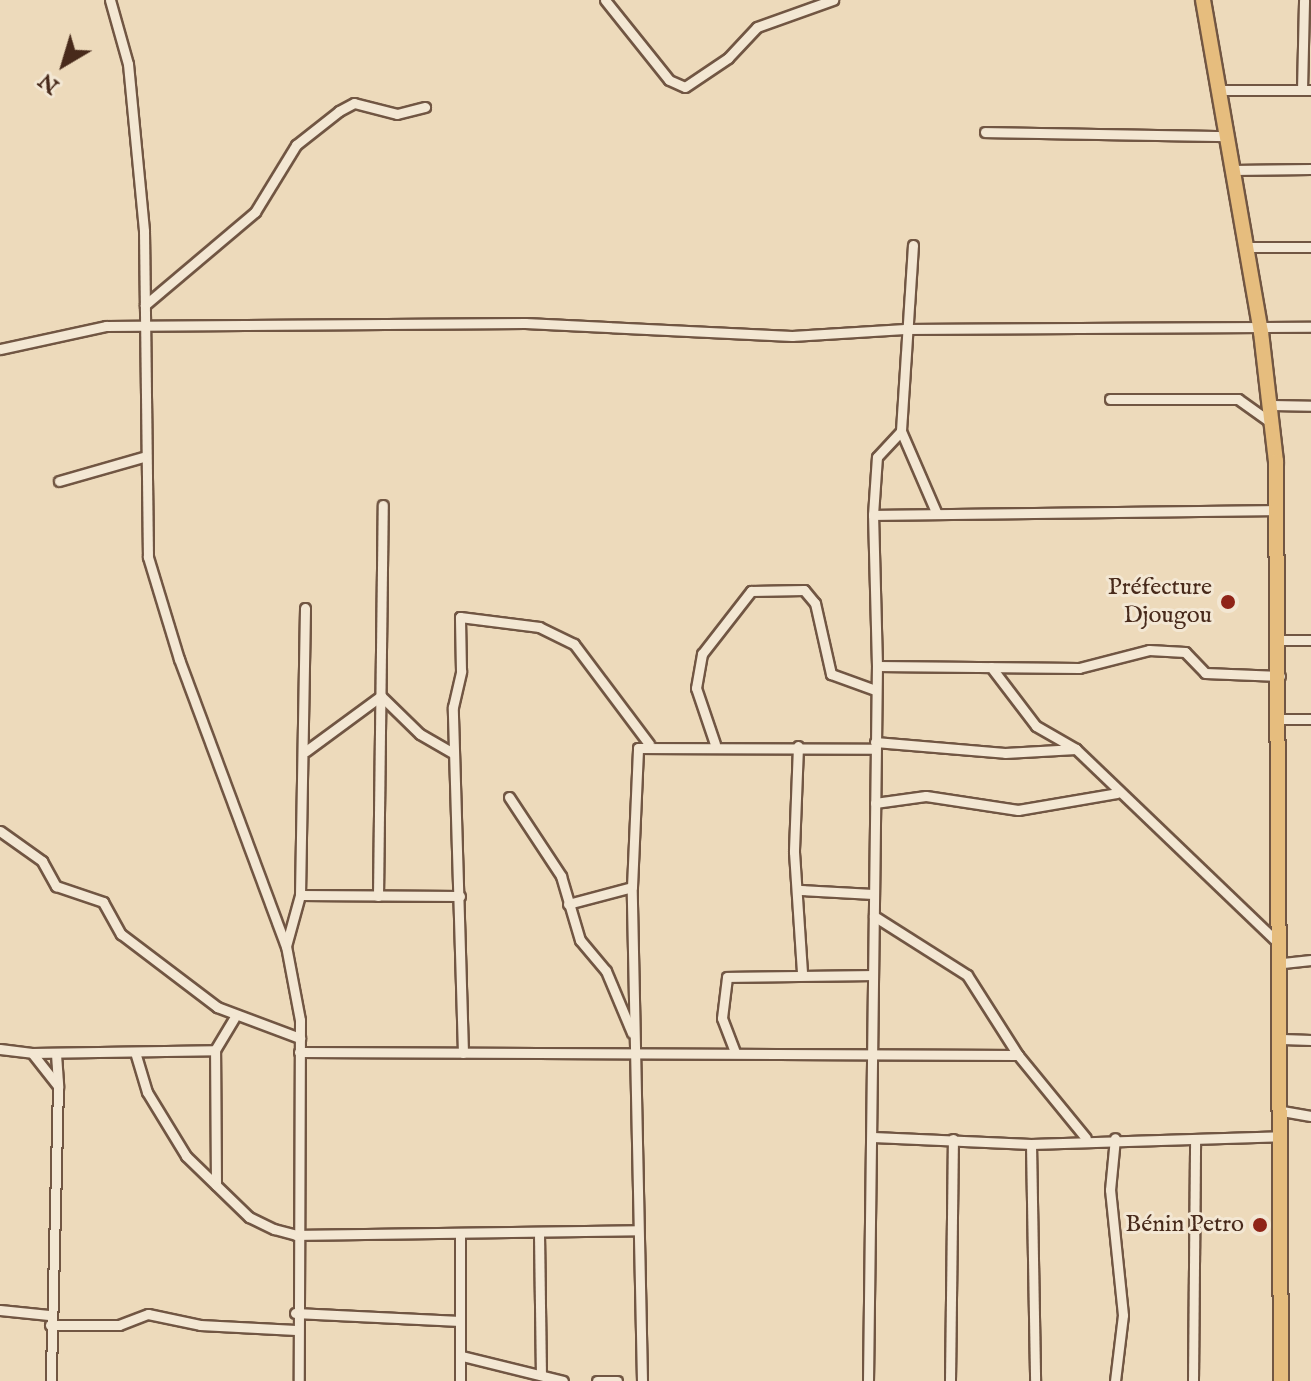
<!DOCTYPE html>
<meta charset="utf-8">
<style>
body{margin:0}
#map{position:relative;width:1311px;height:1381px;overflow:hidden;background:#eddabb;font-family:"IM FELL English",serif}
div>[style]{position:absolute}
.roads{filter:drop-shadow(2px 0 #715643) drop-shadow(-2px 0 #715643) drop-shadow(0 2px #715643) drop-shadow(0 -2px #715643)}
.street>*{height:9px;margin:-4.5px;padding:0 4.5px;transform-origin:4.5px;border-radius:4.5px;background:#f3e7d3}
.primary>*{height:14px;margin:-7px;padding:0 7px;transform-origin:7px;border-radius:7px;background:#e6bd7e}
.dots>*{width:22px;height:22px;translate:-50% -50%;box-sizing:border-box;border:4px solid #f3e7d3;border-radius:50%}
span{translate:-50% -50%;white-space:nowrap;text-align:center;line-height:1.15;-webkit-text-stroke:6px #f3e7d3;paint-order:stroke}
.poi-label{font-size:24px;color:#482a1b}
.right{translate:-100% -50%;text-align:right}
.north{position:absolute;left:24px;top:24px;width:80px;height:80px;-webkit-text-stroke:6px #f3e7d3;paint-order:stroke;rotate:218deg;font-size:22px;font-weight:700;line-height:32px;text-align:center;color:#482a1b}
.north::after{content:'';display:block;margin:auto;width:28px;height:36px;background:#482a1b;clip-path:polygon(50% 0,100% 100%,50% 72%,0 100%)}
</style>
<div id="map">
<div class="roads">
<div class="street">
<div style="left:110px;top:0;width:66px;rotate:74.3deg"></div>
<div style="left:128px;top:64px;width:168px;rotate:84.5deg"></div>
<div style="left:144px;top:231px;width:326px;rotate:89.3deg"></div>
<div style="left:148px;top:557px;width:107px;rotate:73.1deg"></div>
<div style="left:179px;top:659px;width:306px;rotate:69.6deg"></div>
<div style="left:286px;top:946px;width:75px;rotate:79.3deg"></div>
<div style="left:300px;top:1020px;width:361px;rotate:90.2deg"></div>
<div style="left:605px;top:0;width:102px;rotate:51.3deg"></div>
<div style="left:669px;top:80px;width:17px;rotate:24deg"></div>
<div style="left:685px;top:87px;width:52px;rotate:-34deg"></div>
<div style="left:728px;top:58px;width:42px;rotate:-46.9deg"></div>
<div style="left:757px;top:27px;width:81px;rotate:-19.6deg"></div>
<div style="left:1218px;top:90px;width:93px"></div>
<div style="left:1302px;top:90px;width:90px;rotate:-88.7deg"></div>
<div style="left:985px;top:132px;width:241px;rotate:1deg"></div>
<div style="left:1232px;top:170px;width:79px;rotate:-0.7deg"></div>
<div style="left:913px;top:245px;width:186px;rotate:93.7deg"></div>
<div style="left:901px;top:431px;width:90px;rotate:66.6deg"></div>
<div style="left:1247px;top:247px;width:64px"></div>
<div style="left:145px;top:305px;width:144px;rotate:-40.2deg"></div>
<div style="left:255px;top:212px;width:79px;rotate:-58.5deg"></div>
<div style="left:296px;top:145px;width:55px;rotate:-38.3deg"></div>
<div style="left:339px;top:111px;width:17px;rotate:-28deg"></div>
<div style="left:354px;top:103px;width:44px;rotate:14.3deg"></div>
<div style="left:397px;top:114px;width:29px;rotate:-14deg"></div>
<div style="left:0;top:349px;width:108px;rotate:-12.2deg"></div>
<div style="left:106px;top:326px;width:419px;rotate:-0.4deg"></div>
<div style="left:525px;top:323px;width:267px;rotate:2.8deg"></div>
<div style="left:792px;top:336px;width:113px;rotate:-3.5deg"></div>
<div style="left:905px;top:329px;width:406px;rotate:-0.3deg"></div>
<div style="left:1110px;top:399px;width:128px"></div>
<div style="left:1238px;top:399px;width:43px;rotate:35.5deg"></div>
<div style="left:1272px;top:405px;width:39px;rotate:1deg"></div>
<div style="left:59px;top:481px;width:87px;rotate:-15.9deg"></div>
<div style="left:873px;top:515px;width:58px;rotate:-86.1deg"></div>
<div style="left:877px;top:457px;width:35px;rotate:-47deg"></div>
<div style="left:1280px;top:640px;width:31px"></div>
<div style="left:877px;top:666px;width:202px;rotate:0.6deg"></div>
<div style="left:1079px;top:668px;width:72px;rotate:-14.4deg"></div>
<div style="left:1149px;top:650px;width:36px;rotate:3deg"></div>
<div style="left:1185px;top:652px;width:29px;rotate:46deg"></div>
<div style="left:1205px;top:673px;width:75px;rotate:2.3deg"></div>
<div style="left:991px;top:667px;width:74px;rotate:52.7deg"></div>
<div style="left:1036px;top:726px;width:46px;rotate:29.9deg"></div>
<div style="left:1076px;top:749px;width:280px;rotate:43.8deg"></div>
<div style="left:381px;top:696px;width:54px;rotate:44.3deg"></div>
<div style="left:420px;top:734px;width:39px;rotate:30deg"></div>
<div style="left:1281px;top:719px;width:30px"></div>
<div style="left:875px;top:742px;width:130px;rotate:4.8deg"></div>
<div style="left:1005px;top:753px;width:71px;rotate:-3.2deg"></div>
<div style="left:715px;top:744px;width:59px;rotate:-108.7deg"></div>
<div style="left:696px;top:688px;width:35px;rotate:-80deg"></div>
<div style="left:702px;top:654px;width:80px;rotate:-52.1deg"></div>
<div style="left:751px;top:591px;width:53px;rotate:-1.1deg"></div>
<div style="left:804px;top:590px;width:17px;rotate:50deg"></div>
<div style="left:815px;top:603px;width:73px;rotate:77.3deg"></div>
<div style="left:831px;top:674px;width:47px;rotate:20deg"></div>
<div style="left:798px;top:746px;width:106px;rotate:92.2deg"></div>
<div style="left:794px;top:852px;width:120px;rotate:86.2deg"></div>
<div style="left:306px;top:751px;width:93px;rotate:-36.3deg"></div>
<div style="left:509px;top:797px;width:95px;rotate:56.6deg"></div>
<div style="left:561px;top:876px;width:67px;rotate:73.5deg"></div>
<div style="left:580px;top:940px;width:40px;rotate:50deg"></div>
<div style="left:606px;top:971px;width:67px;rotate:67.2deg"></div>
<div style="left:875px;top:803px;width:51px;rotate:-7.8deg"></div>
<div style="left:926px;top:796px;width:93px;rotate:8.7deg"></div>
<div style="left:1018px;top:810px;width:100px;rotate:-9.7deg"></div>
<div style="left:0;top:831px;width:52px;rotate:35.5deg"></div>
<div style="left:42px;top:861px;width:29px;rotate:61deg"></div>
<div style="left:56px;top:886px;width:50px;rotate:18.8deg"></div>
<div style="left:103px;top:902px;width:37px;rotate:61deg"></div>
<div style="left:121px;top:934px;width:121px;rotate:37.2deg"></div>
<div style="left:217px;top:1007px;width:89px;rotate:20.5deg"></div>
<div style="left:801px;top:890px;width:72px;rotate:3.2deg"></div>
<div style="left:300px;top:895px;width:160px;rotate:0.4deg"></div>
<div style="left:378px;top:896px;width:391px;rotate:-89.3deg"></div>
<div style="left:568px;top:904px;width:66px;rotate:-14.9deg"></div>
<div style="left:874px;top:916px;width:110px;rotate:32.4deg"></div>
<div style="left:967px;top:975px;width:95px;rotate:57.5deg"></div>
<div style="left:1018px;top:1055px;width:107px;rotate:50.7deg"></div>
<div style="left:286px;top:946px;width:53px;rotate:-74.6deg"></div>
<div style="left:300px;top:895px;width:287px;rotate:-89deg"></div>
<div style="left:1283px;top:963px;width:28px;rotate:-6deg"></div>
<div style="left:1282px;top:1039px;width:29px;rotate:2deg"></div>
<div style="left:0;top:1049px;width:32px;rotate:7deg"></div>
<div style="left:32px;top:1053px;width:42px;rotate:51.8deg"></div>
<div style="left:58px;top:1086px;width:295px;rotate:91.4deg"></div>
<div style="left:135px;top:1052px;width:42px;rotate:73.3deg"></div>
<div style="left:147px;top:1092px;width:75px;rotate:58.6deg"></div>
<div style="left:186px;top:1156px;width:88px;rotate:44.1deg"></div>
<div style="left:249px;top:1217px;width:28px;rotate:26deg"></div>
<div style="left:274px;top:1229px;width:23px;rotate:15deg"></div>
<div style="left:296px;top:1235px;width:339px;rotate:-0.8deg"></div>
<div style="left:299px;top:1052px;width:719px;rotate:0.24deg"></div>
<div style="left:735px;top:1052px;width:36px;rotate:-111deg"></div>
<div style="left:722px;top:1018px;width:41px;rotate:-83deg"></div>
<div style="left:727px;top:977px;width:144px;rotate:-0.8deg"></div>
<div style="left:32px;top:1053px;width:183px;rotate:-0.9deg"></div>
<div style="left:463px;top:1053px;width:346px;rotate:-91.7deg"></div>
<div style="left:453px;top:707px;width:37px;rotate:-77deg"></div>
<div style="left:461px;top:671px;width:54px;rotate:-91.1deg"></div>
<div style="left:460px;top:617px;width:80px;rotate:7.2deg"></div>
<div style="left:539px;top:627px;width:39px;rotate:26deg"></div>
<div style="left:574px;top:644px;width:125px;rotate:53.1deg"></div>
<div style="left:56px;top:1054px;width:32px;rotate:86deg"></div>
<div style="left:1282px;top:1111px;width:29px;rotate:10deg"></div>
<div style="left:873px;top:1137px;width:158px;rotate:2.5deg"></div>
<div style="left:1031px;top:1144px;width:250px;rotate:-1.8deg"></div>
<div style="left:1031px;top:1144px;width:237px;rotate:89deg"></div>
<div style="left:216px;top:1185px;width:135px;rotate:-90.4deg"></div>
<div style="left:215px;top:1050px;width:37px;rotate:-59deg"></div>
<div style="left:539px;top:1234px;width:141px;rotate:89.2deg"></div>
<div style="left:0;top:1310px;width:49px;rotate:5.8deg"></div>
<div style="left:295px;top:1313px;width:165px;rotate:2.8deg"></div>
<div style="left:50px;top:1325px;width:69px"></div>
<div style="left:119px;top:1325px;width:31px;rotate:-21deg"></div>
<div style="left:148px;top:1314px;width:53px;rotate:11.9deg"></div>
<div style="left:200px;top:1325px;width:96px;rotate:3deg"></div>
<div style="left:462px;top:1356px;width:104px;rotate:13.9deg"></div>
<div style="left:460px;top:1381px;width:147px;rotate:-90deg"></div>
<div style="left:597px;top:1381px;width:20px"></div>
<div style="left:642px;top:1381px;width:494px;rotate:-91.2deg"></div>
<div style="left:632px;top:887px;width:139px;rotate:-87.5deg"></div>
<div style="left:638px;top:748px;width:236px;rotate:0.2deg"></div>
<div style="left:868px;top:1381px;width:715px;rotate:-89.28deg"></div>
<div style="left:877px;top:666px;width:151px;rotate:-91.5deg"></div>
<div style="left:873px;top:515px;width:405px;rotate:-0.7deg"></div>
<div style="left:950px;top:1381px;width:242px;rotate:-89.3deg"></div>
<div style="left:1115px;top:1381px;width:66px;rotate:-83.1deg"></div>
<div style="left:1123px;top:1315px;width:126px;rotate:-95.9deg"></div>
<div style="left:1110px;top:1190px;width:52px;rotate:-84.5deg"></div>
<div style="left:1193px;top:1381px;width:242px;rotate:-89.5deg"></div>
</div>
<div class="primary">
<div style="left:1203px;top:0;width:337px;rotate:80.1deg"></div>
<div style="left:1261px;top:332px;width:130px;rotate:83.4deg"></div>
<div style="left:1276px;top:461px;width:920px;rotate:89.69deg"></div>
</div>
</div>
<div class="dots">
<div style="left:1228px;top:602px;background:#8f2418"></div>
<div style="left:1260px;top:1225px;background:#8f2418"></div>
</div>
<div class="poi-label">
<span class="right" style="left:1212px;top:602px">Préfecture<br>Djougou</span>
<span class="right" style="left:1244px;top:1225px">Bénin Petro</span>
</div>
<div class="north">N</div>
</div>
